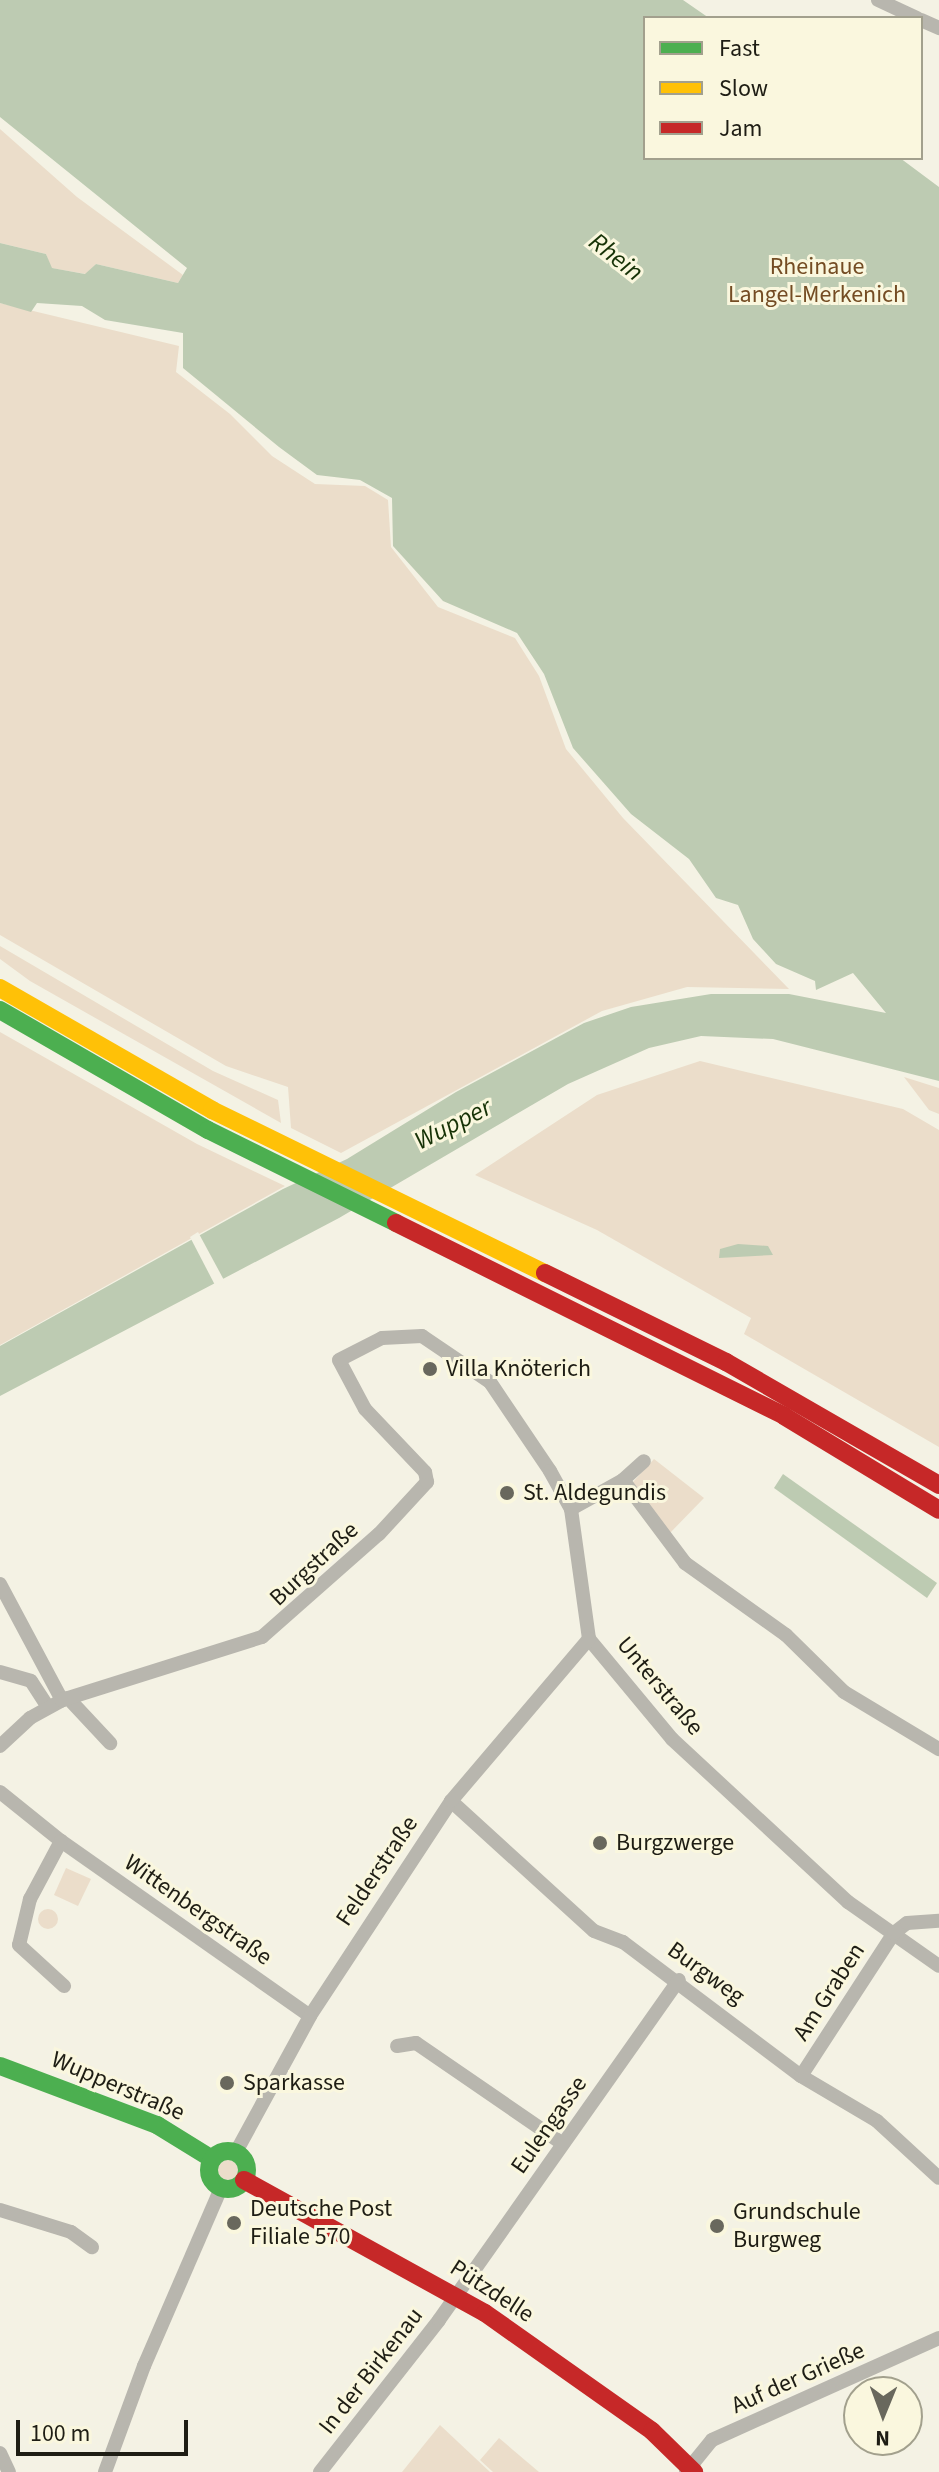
<!DOCTYPE html>
<meta charset="utf-8">
<style>
body{margin:0}
#map{position:relative;width:939px;height:2472px;overflow:hidden;background:#f4f2e4;font-family:"Source Sans 3",sans-serif}
div>[style]{position:absolute}
.green>*{inset:0;background:#ebddca}
.round{border-radius:50%}
.water>*{inset:0;background:#bdcbb2}
.pier>*{inset:0;background:#f4f2e4}
.street>*{height:14px;margin:-7px;padding:0 7px;transform-origin:7px;border-radius:7px;background:#b8b6ae}
.fast>*{height:18px;margin:-9px;padding:0 9px;transform-origin:9px;border-radius:9px;background:#4caf50}
.fast>.ring{margin:-9px;padding:0;box-sizing:content-box;background:none;border:18px solid #4caf50;border-radius:50%}
.slow>*{height:18px;margin:-9px;padding:0 9px;transform-origin:9px;border-radius:9px;background:#ffc107}
.jam>*{height:18px;margin:-9px;padding:0 9px;transform-origin:9px;border-radius:9px;background:#c62828}
.dots>*{width:22px;height:22px;translate:-50% -50%;box-sizing:border-box;border:4px solid #faf7de;border-radius:50%}
span{translate:-50% -50%;white-space:nowrap;text-align:center;line-height:1.15;-webkit-text-stroke:6px #faf7de;paint-order:stroke}
.park-label{font-size:24px;color:#744c23}
.poi-label{font-size:24px;color:#1e1d14}
.left{translate:0 -50%;text-align:left}
.street-label{font-size:24px;color:#1e1d14}
.water-label{font-size:26px;color:#163206;font-style:italic}
.legend{position:absolute;left:643px;top:16px;width:280px;height:144px;box-sizing:border-box;background:#faf7de;border:2px solid #a2a08d;margin:0;padding:10px 14px;list-style:none;font-size:24px;color:#1e1d14}
.legend li{display:flex;align-items:center;gap:16px;height:40px}
.legend b{width:40px;border:2px solid #a2a08d}
.north{position:absolute;left:843px;top:2376px;width:80px;height:80px;box-sizing:border-box;background:#faf7de;border:2px solid #a2a08d;border-radius:50%;rotate:181deg;font-size:22px;font-weight:700;line-height:32px;text-align:center;color:#1e1d14}
.north::after{content:'';display:block;margin:auto;width:28px;height:36px;background:#69685d;clip-path:polygon(50% 0,100% 100%,50% 72%,0 100%)}
.scale{position:absolute;left:16px;top:2420px;width:172px;height:36px;box-sizing:border-box;border:4px solid #1e1d14;border-top:0;padding-left:10px;font-size:24px;line-height:28px;white-space:nowrap;color:#1e1d14;-webkit-text-stroke:6px #faf7de;paint-order:stroke}
</style>
<div id="map">
<div class="green">
<div style="clip-path:polygon(0 129px,77px 197px,183px 275px,178px 283px,96px 264px,86px 274px,51px 268px,46px 254px,0 243px)"></div>
<div style="clip-path:polygon(0 303px,179px 346px,176px 372px,230px 414px,272px 456px,315px 484px,365px 486px,388px 500px,391px 547px,438px 607px,515px 638px,539px 676px,566px 749px,623px 818px,789px 989px,687px 987px,602px 1011px,341px 1153px,291px 1128px,288px 1087px,226px 1066px,0 935px)"></div>
<div style="clip-path:polygon(0 946px,213px 1071px,278px 1100px,281px 1123px,30px 981px,0 959px)"></div>
<div style="clip-path:polygon(0 1032px,197px 1144px,285px 1186px,0 1345px)"></div>
<div style="clip-path:polygon(700px 1061px,903px 1109px,939px 1130px,939px 1447px,744px 1334px,751px 1318px,597px 1230px,475px 1175px,597px 1095px)"></div>
<div style="clip-path:polygon(904px 1077px,939px 1088px,939px 1114px,929px 1110px)"></div>
<div style="clip-path:polygon(654px 1459px,704px 1498px,669px 1534px,632px 1483px)"></div>
<div style="clip-path:polygon(66px 1868px,91px 1879px,78px 1906px,54px 1895px)"></div>
<div class="round" style="left:38px;top:1909px;width:20px;height:20px"></div>
<div class="round" style="left:218px;top:2160px;width:20px;height:20px"></div>
<div style="clip-path:polygon(440px 2425px,490px 2472px,402px 2472px)"></div>
<div style="clip-path:polygon(499px 2438px,539px 2472px,493px 2472px,480px 2460px)"></div>
</div>
<div class="water">
<div style="clip-path:polygon(0 0,683px 0,709px 18px,645px 18px,645px 158px,900px 158px,939px 187px,939px 1081px,773px 1039px,701px 1036px,649px 1048px,568px 1084px,339px 1218px,0 1396px,0 1346px,283px 1189px,347px 1159px,456px 1092px,584px 1023px,631px 1007px,711px 994px,789px 994px,886px 1013px,853px 973px,816px 990px,815px 981px,776px 964px,753px 939px,738px 905px,716px 898px,689px 859px,631px 814px,573px 748px,544px 674px,517px 633px,443px 601px,393px 546px,392px 498px,360px 480px,317px 475px,279px 447px,183px 368px,183px 333px,105px 320px,82px 306px,37px 303px,31px 312px,0 303px,0 243px,46px 254px,52px 268px,85px 274px,96px 264px,178px 283px,187px 268px,0 117px)"></div>
<div style="clip-path:polygon(738px 1244px,768px 1246px,773px 1255px,719px 1258px,720px 1249px)"></div>
<div style="clip-path:polygon(783px 1474px,937px 1583px,927px 1598px,774px 1488px)"></div>
</div>
<div class="pier">
<div style="clip-path:polygon(198px 1232px,225px 1282px,216px 1287px,190px 1237px)"></div>
</div>
<div class="street">
<div style="left:878px;top:0;width:43px;rotate:24.8deg"></div>
<div style="left:921px;top:20px;width:20px;rotate:24deg"></div>
<div style="left:623px;top:1480px;width:104px;rotate:53.2deg"></div>
<div style="left:685px;top:1563px;width:124px;rotate:35.5deg"></div>
<div style="left:786px;top:1635px;width:81px;rotate:44.5deg"></div>
<div style="left:844px;top:1692px;width:111px;rotate:31deg"></div>
<div style="left:571px;top:1509px;width:60px;rotate:-29.1deg"></div>
<div style="left:623px;top:1480px;width:28px;rotate:-42deg"></div>
<div style="left:0;top:1584px;width:132px;rotate:61.9deg"></div>
<div style="left:0;top:1672px;width:32px;rotate:16deg"></div>
<div style="left:31px;top:1681px;width:30px;rotate:57deg"></div>
<div style="left:68px;top:1698px;width:62px;rotate:47deg"></div>
<div style="left:0;top:1746px;width:41px;rotate:-43deg"></div>
<div style="left:30px;top:1718px;width:37px;rotate:-29deg"></div>
<div style="left:62px;top:1700px;width:210px;rotate:-17.5deg"></div>
<div style="left:262px;top:1637px;width:156px;rotate:-41.4deg"></div>
<div style="left:379px;top:1534px;width:71px;rotate:-47.3deg"></div>
<div style="left:427px;top:1482px;width:10px;rotate:-101deg"></div>
<div style="left:425px;top:1472px;width:87px;rotate:-133.6deg"></div>
<div style="left:365px;top:1409px;width:55px;rotate:-118deg"></div>
<div style="left:339px;top:1360px;width:48px;rotate:-27.1deg"></div>
<div style="left:382px;top:1338px;width:40px;rotate:-2.9deg"></div>
<div style="left:422px;top:1336px;width:82px;rotate:34.1deg"></div>
<div style="left:490px;top:1382px;width:107px;rotate:56deg"></div>
<div style="left:550px;top:1471px;width:43px;rotate:61.1deg"></div>
<div style="left:571px;top:1509px;width:131px;rotate:82.1deg"></div>
<div style="left:589px;top:1639px;width:130px;rotate:50.3deg"></div>
<div style="left:672px;top:1739px;width:240px;rotate:42.8deg"></div>
<div style="left:848px;top:1902px;width:111px;rotate:35.1deg"></div>
<div style="left:0;top:1792px;width:78px;rotate:38.8deg"></div>
<div style="left:61px;top:1841px;width:304px;rotate:35.1deg"></div>
<div style="left:451px;top:1801px;width:193px;rotate:42.3deg"></div>
<div style="left:594px;top:1931px;width:31px;rotate:21deg"></div>
<div style="left:623px;top:1942px;width:223px;rotate:37deg"></div>
<div style="left:801px;top:2076px;width:88px;rotate:30.6deg"></div>
<div style="left:877px;top:2121px;width:84px;rotate:42.6deg"></div>
<div style="left:61px;top:1841px;width:66px;rotate:118.1deg"></div>
<div style="left:30px;top:1899px;width:47px;rotate:103.4deg"></div>
<div style="left:19px;top:1945px;width:61px;rotate:42.3deg"></div>
<div style="left:397px;top:2046px;width:19px;rotate:-9deg"></div>
<div style="left:416px;top:2043px;width:178px;rotate:34.5deg"></div>
<div style="left:801px;top:2076px;width:171px;rotate:-57deg"></div>
<div style="left:894px;top:1933px;width:16px;rotate:-38deg"></div>
<div style="left:907px;top:1923px;width:32px;rotate:-4deg"></div>
<div style="left:236px;top:2152px;width:155px;rotate:-61.4deg"></div>
<div style="left:310px;top:2016px;width:257px;rotate:-56.7deg"></div>
<div style="left:451px;top:1801px;width:213px;rotate:-49.6deg"></div>
<div style="left:0;top:2210px;width:74px;rotate:17.2deg"></div>
<div style="left:71px;top:2232px;width:26px;rotate:36deg"></div>
<div style="left:0;top:2453px;width:21px;rotate:65deg"></div>
<div style="left:105px;top:2472px;width:113px;rotate:-69.8deg"></div>
<div style="left:144px;top:2366px;width:194px;rotate:-66.6deg"></div>
<div style="left:320px;top:2472px;width:193px;rotate:-51.9deg"></div>
<div style="left:439px;top:2320px;width:416px;rotate:-54.8deg"></div>
<div style="left:686px;top:2472px;width:41px;rotate:-50.9deg"></div>
<div style="left:712px;top:2440px;width:249px;rotate:-24.2deg"></div>
</div>
<div class="fast">
<div style="left:0;top:1010px;width:240px;rotate:30deg"></div>
<div style="left:208px;top:1130px;width:210px;rotate:26.3deg"></div>
<div style="left:0;top:2066px;width:168px;rotate:20.6deg"></div>
<div style="left:157px;top:2125px;width:65px;rotate:31.7deg"></div>
<div class="ring" style="left:209px;top:2151px;width:20px;height:20px"></div>
</div>
<div class="slow">
<div style="left:0;top:988px;width:245px;rotate:29.9deg"></div>
<div style="left:212px;top:1110px;width:371px;rotate:26.1deg"></div>
</div>
<div class="jam">
<div style="left:396px;top:1223px;width:433px;rotate:26.4deg"></div>
<div style="left:784px;top:1416px;width:181px;rotate:31.2deg"></div>
<div style="left:545px;top:1273px;width:202px;rotate:26.2deg"></div>
<div style="left:726px;top:1362px;width:246px;rotate:30deg"></div>
<div style="left:244px;top:2180px;width:275px;rotate:28.9deg"></div>
<div style="left:485px;top:2313px;width:204px;rotate:35.2deg"></div>
<div style="left:652px;top:2431px;width:59px;rotate:44.3deg"></div>
</div>
<div class="dots">
<div style="left:430px;top:1369px;background:#69685d"></div>
<div style="left:507px;top:1493px;background:#69685d"></div>
<div style="left:600px;top:1843px;background:#69685d"></div>
<div style="left:227px;top:2083px;background:#69685d"></div>
<div style="left:234px;top:2223px;background:#69685d"></div>
<div style="left:717px;top:2226px;background:#69685d"></div>
</div>
<div class="park-label">
<span style="left:817px;top:281px">Rheinaue<br>Langel-Merkenich</span>
</div>
<div class="poi-label">
<span class="left" style="left:446px;top:1369px">Villa Knöterich</span>
<span class="left" style="left:523px;top:1493px">St. Aldegundis</span>
<span class="left" style="left:616px;top:1843px">Burgzwerge</span>
<span class="left" style="left:243px;top:2083px">Sparkasse</span>
<span class="left" style="left:250px;top:2223px">Deutsche Post<br>Filiale 570</span>
<span class="left" style="left:733px;top:2226px">Grundschule<br>Burgweg</span>
</div>
<div class="street-label">
<span style="left:314px;top:1564px;rotate:-43deg">Burgstraße</span>
<span style="left:660px;top:1686px;rotate:50deg">Unterstraße</span>
<span style="left:377px;top:1871px;rotate:-56deg">Felderstraße</span>
<span style="left:198px;top:1910px;rotate:35deg">Wittenbergstraße</span>
<span style="left:706px;top:1973px;rotate:36deg">Burgweg</span>
<span style="left:829px;top:1992px;rotate:-57deg">Am Graben</span>
<span style="left:118px;top:2086px;rotate:23deg">Wupperstraße</span>
<span style="left:549px;top:2125px;rotate:-55deg">Eulengasse</span>
<span style="left:492px;top:2291px;rotate:33deg">Pützdelle</span>
<span style="left:371px;top:2371px;rotate:-52deg">In der Birkenau</span>
<span style="left:798px;top:2378px;rotate:-24deg">Auf der Grieße</span>
</div>
<div class="water-label">
<span style="left:616px;top:257px;rotate:38deg">Rhein</span>
<span style="left:453px;top:1124px;rotate:-27deg">Wupper</span>
</div>
<ul class="legend">
<li><b style="height:10px;background:#4caf50"></b>Fast</li>
<li><b style="height:10px;background:#ffc107"></b>Slow</li>
<li><b style="height:10px;background:#c62828"></b>Jam</li>
</ul>
<div class="north">N</div>
<div class="scale">100 m</div>
</div>
